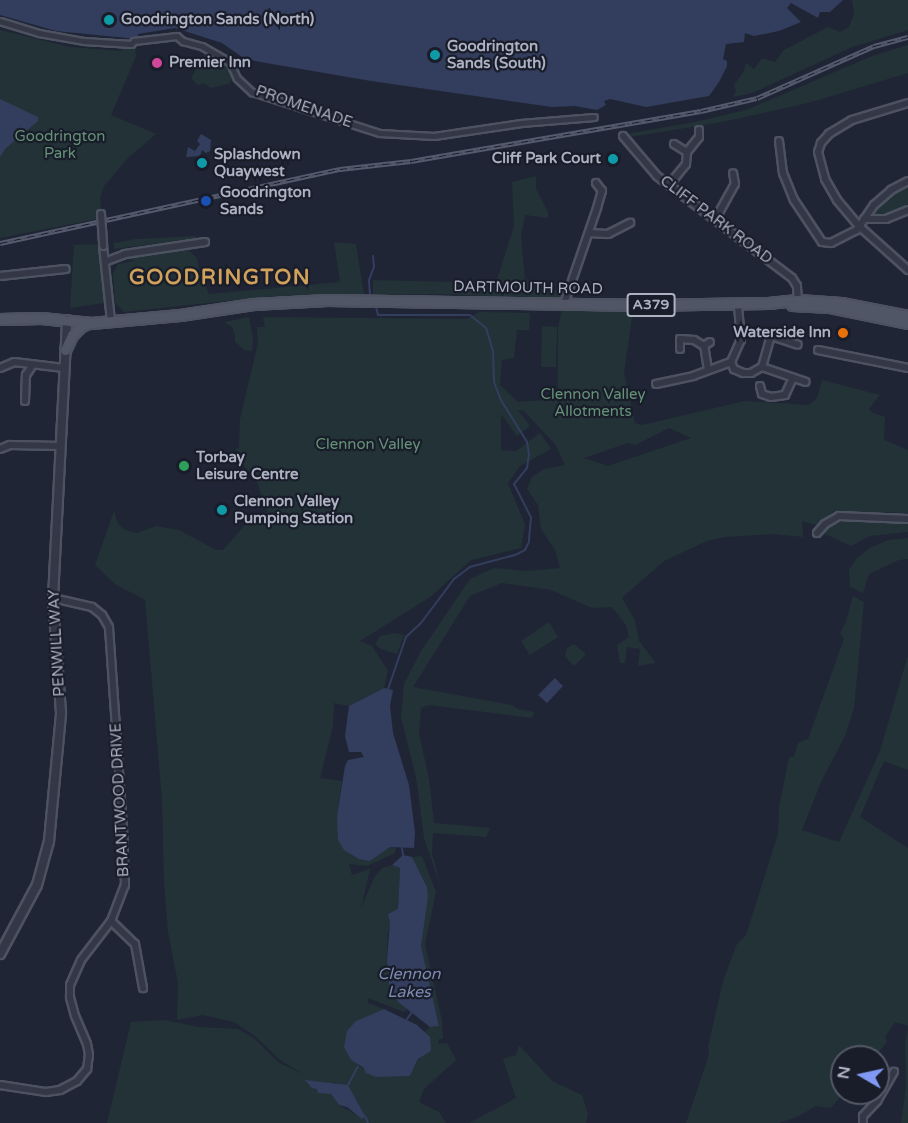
<!DOCTYPE html>
<style>
body{margin:0}
#map{position:relative;width:908px;height:1123px;overflow:hidden;background:#202535;font-family:"Varela Round",sans-serif}
div>[style]{position:absolute}
.green>*{inset:0;background:#223237}
.water>*{inset:0;background:#333d5d}
.stream>*{height:2px;margin:-1px;padding:0 1px;transform-origin:1px;border-radius:1px;background:#333d5d}
.roads{filter:drop-shadow(2px 0 #4d5261) drop-shadow(-2px 0 #4d5261) drop-shadow(0 2px #4d5261) drop-shadow(0 -2px #4d5261)}
.pedestrian>*{height:4.5px;margin:-2.25px;padding:0 2.25px;transform-origin:2.25px;border-radius:2.25px;background:#333746}
.minor>*{height:6px;margin:-3px;padding:0 3px;transform-origin:3px;border-radius:3px;background:#333746}
.tertiary>*{height:8px;margin:-4px;padding:0 4px;transform-origin:4px;border-radius:4px;background:#333746}
.primary>*{height:9px;margin:-4.5px;padding:0 4.5px;transform-origin:4.5px;border-radius:4.5px;background:#515666}
.rail>*{height:4.5px;margin-top:-2.25px;transform-origin:0;background:repeating-linear-gradient(90deg,#191d2a 0 7px,#555b6d 0 14px);box-sizing:border-box;border-block:2px solid #555b6d}
.bridges{filter:drop-shadow(2px 0 #4d5261) drop-shadow(-2px 0 #4d5261) drop-shadow(0 2px #4d5261) drop-shadow(0 -2px #4d5261)}
.minor-bridge>*{height:6px;margin:-3px;padding:0 3px;transform-origin:3px;border-radius:3px;background:#333746}
.dots>*{width:16px;height:16px;translate:-50% -50%;box-sizing:border-box;border:3px solid #191d2a;border-radius:50%}
span{translate:-50% -50%;white-space:nowrap;text-align:center;line-height:1.15;-webkit-text-stroke:4.5px #191d2a;paint-order:stroke}
.shield-label span{padding:2px 4px;background:#191d2a;border:2px solid;border-radius:4px;-webkit-text-stroke-width:0}
.shield-label{font-size:14px;color:#adb2c3;font-weight:700}
.poi-label{font-size:15px;color:#adb2c3;font-weight:700}
.left{translate:0 -50%;text-align:left}
.right{translate:-100% -50%;text-align:right}
.street-label{font-size:15px;color:#adb2c3}
.park-label{font-size:15px;color:#659277}
.water-label{font-size:16px;color:#7d8ab0;font-style:italic}
.district-label{font-size:21px;color:#d0a15b;font-weight:700;letter-spacing:1.5px}
.north{position:absolute;left:830px;top:1045px;width:60px;height:60px;box-sizing:border-box;background:#191d2a;border:2px solid #545967;border-radius:50%;rotate:279deg;font-size:16px;font-weight:700;line-height:24px;text-align:center;color:#adb2c3}
.north::after{content:'';display:block;margin:auto;width:21px;height:27px;background:#8099f5;clip-path:polygon(50% 0,100% 100%,50% 72%,0 100%)}
</style>
<div id="map">
<div class="green">
<div style="clip-path:polygon(852px 0,908px 0,908px 30px,852px 47px,752px 93px,733px 97px,736px 91px,734px 85px,744px 71px,746px 63px,754px 69px,762px 58px,775px 62px,784px 50px,828px 27px,840px 32px,849px 27px,854px 14px)"></div>
<div style="clip-path:polygon(0 30px,70px 47px,120px 51px,126px 47px,136px 47px,135px 53px,137px 54px,111px 115px,156px 134px,128px 158px,104px 186px,100px 198px,102px 218px,0 238px)"></div>
<div style="clip-path:polygon(908px 45px,908px 73px,808px 103px,722px 122px,630px 137px,627px 134px,695px 122px,746px 110px,872px 56px)"></div>
<div style="clip-path:polygon(206px 51px,231px 66px,233px 77px,229px 84px,210px 88px,204px 83px,198px 85px,191px 78px)"></div>
<div style="clip-path:polygon(536px 176px,536px 189px,548px 212px,548px 218px,525px 215px,521px 237px,525px 279px,562px 292px,561px 298px,434px 294px,373px 295px,373px 280px,496px 283px,514px 226px,512px 182px)"></div>
<div style="clip-path:polygon(908px 184px,908px 207px,883px 217px,869px 216px,889px 195px)"></div>
<div style="clip-path:polygon(196px 236px,197px 238px,114px 249px,114px 243px,136px 239px)"></div>
<div style="clip-path:polygon(334px 242px,356px 244px,364px 295px,273px 296px,124px 312px,115px 302px,113px 274px,118px 264px,135px 261px,128px 258px,130px 257px,188px 250px,197px 258px,199px 270px,209px 294px,340px 282px)"></div>
<div style="clip-path:polygon(101px 244px,105px 303px,70px 308px,74px 245px)"></div>
<div style="clip-path:polygon(evenodd,562px 310px,633px 310px,624px 373px,635px 423px,642px 425px,745px 401px,809px 405px,817px 398px,822px 380px,880px 395px,869px 409px,873px 413px,885px 417px,884px 440px,908px 450px,908px 513px,834px 511px,817px 525px,802px 521px,803px 537px,773px 534px,725px 537px,707px 541px,664px 561px,622px 598px,635px 620px,639px 641px,656px 663px,638px 666px,640px 649px,627px 647px,625px 663px,620px 663px,617px 645px,629px 637px,626px 625px,612px 607px,592px 608px,551px 590px,502px 583px,470px 596px,413px 687px,512px 705px,518px 709px,534px 712px,532px 718px,429px 705px,421px 708px,419px 733px,429px 779px,434px 823px,490px 828px,486px 837px,433px 833px,432px 854px,442px 890px,424px 838px,416px 777px,401px 717px,404px 684px,421px 651px,470px 579px,494px 568px,525px 571px,560px 568px,555px 550px,541px 529px,538px 505px,527px 489px,532px 477px,544px 469px,565px 465px,555px 444px,523px 410px,518px 410px,530px 426px,517px 436px,501px 414px,501px 450px,516px 451px,540px 433px,551px 449px,520px 466px,508px 483px,525px 525px,521px 548px,471px 560px,430px 597px,360px 641px,372px 646px,388px 671px,384px 688px,349px 706px,334px 703px,333px 726px,320px 778px,342px 781px,337px 816px,376px 854px,390px 847px,396px 848px,395px 853px,367px 866px,349px 864px,352px 875px,370px 869px,361px 908px,374px 878px,382px 868px,392px 865px,400px 868px,398px 909px,388px 932px,387px 961px,389px 985px,398px 1002px,407px 1009px,404px 1012px,368px 998px,368px 1003px,384px 1009px,356px 1021px,358px 1066px,383px 1075px,410px 1076px,430px 1037px,424px 1032px,430px 1027px,439px 1026px,421px 946px,427px 887px,412px 857px,422px 856px,436px 892px,425px 944px,442px 1021px,443px 1039px,439px 1039px,438px 1044px,447px 1043px,456px 1060px,424px 1089px,419px 1102px,439px 1112px,446px 1123px,107px 1123px,131px 1022px,164px 1020px,199px 1027px,238px 1029px,254px 1038px,279px 1063px,305px 1075px,280px 1060px,255px 1036px,234px 1022px,203px 1015px,177px 1020px,178px 983px,168px 932px,164px 882px,162px 800px,145px 600px,115px 584px,95px 565px,114px 511px,118px 524px,125px 530px,137px 533px,156px 526px,179px 530px,216px 550px,223px 550px,254px 515px,268px 512px,256px 480px,240px 461px,236px 449px,239px 447px,240px 419px,258px 343px,257px 327px,265px 327px,263px 317px,467px 319px,479px 312px,530px 313px,529px 330px,517px 330px,514px 358px,502px 360px,500px 385px,518px 402px,558px 399px,558px 327px,562px 310px,669px 428px,691px 438px,608px 466px,584px 458px,628px 443px,635px 445px,669px 428px,562px 310px,335px 1082px,352px 1093px,362px 1110px,357px 1115px,339px 1105px,331px 1094px,317px 1089px,335px 1082px)"></div>
<div style="clip-path:polygon(249px 317px,253px 338px,252px 351px,245px 350px,235px 342px,235px 335px,232px 327px,224px 322px)"></div>
<div style="clip-path:polygon(542px 326px,557px 327px,556px 367px,541px 367px)"></div>
<div style="clip-path:polygon(853px 519px,908px 523px,908px 532px,870px 536px,851px 546px,823px 533px,831px 525px)"></div>
<div style="clip-path:polygon(908px 538px,908px 559px,899px 560px,869px 574px,863px 593px,850px 587px,849px 570px,857px 558px,870px 548px,888px 540px)"></div>
<div style="clip-path:polygon(853px 596px,864px 602px,854px 708px,845px 736px,821px 782px,802px 830px,839px 842px,880px 751px,908px 655px,908px 770px,884px 761px,860px 817px,908px 848px,908px 1026px,895px 1022px,885px 1037px,887px 1042px,874px 1057px,842px 1057px,843px 1093px,831px 1108px,816px 1106px,799px 1116px,779px 1123px,686px 1123px,709px 1055px,708px 1047px,723px 981px,737px 944px,746px 935px,778px 834px,779px 807px,789px 757px,794px 757px,798px 743px,808px 739px,844px 639px,840px 633px,846px 622px)"></div>
<div style="clip-path:polygon(549px 622px,558px 637px,530px 655px,521px 641px)"></div>
<div style="clip-path:polygon(395px 633px,404px 635px,397px 654px,381px 649px,375px 644px,380px 636px)"></div>
<div style="clip-path:polygon(574px 644px,586px 654px,574px 666px,565px 656px,567px 648px)"></div>
<div style="clip-path:polygon(908px 1028px,908px 1123px,901px 1123px,906px 1087px,905px 1043px)"></div>
<div style="clip-path:polygon(519px 1045px,552px 1081px,582px 1095px,588px 1114px,586px 1123px,469px 1123px,516px 1098px,503px 1059px,516px 1055px)"></div>
</div>
<div class="water">
<div style="clip-path:polygon(0 0,843px 0,830px 12px,820px 12px,818px 18px,791px 3px,787px 8px,801px 22px,779px 31px,754px 36px,745px 33px,744px 42px,726px 44px,723px 59px,727px 61px,727px 66px,719px 82px,709px 96px,646px 107px,610px 99px,604px 101px,606px 105px,597px 110px,575px 106px,552px 107px,371px 81px,266px 63px,245px 59px,222px 43px,175px 28px,138px 34px,137px 39px,56px 31px,0 15px)"></div>
<div style="clip-path:polygon(0 99px,38px 117px,38px 121px,5px 149px,0 157px)"></div>
<div style="clip-path:polygon(201px 134px,211px 140px,210px 151px,206px 153px,202px 150px,200px 156px,186px 157px,188px 147px,195px 151px,200px 144px,197px 141px)"></div>
<div style="clip-path:polygon(555px 678px,563px 686px,547px 703px,538px 695px)"></div>
<div style="clip-path:polygon(384px 688px,393px 690px,390px 706px,393px 733px,409px 785px,415px 833px,414px 848px,390px 847px,370px 861px,359px 859px,344px 850px,338px 840px,337px 816px,345px 766px,348px 760px,364px 757px,361px 752px,349px 752px,345px 736px,349px 706px)"></div>
<div style="clip-path:polygon(403px 855px,412px 857px,427px 887px,428px 897px,421px 946px,439px 1026px,430px 1027px,398px 1002px,389px 985px,387px 961px,390px 923px,388px 914px,398px 909px,400px 868px,392px 865px)"></div>
<div style="clip-path:polygon(384px 1009px,417px 1025px,430px 1037px,431px 1051px,418px 1059px,410px 1076px,376px 1077px,366px 1073px,364px 1068px,351px 1060px,344px 1047px,347px 1031px,356px 1021px)"></div>
<div style="clip-path:polygon(305px 1080px,348px 1085px,365px 1116px,362px 1119px,347px 1107px,339px 1105px,331px 1094px,318px 1093px,317px 1089px,312px 1088px)"></div>
</div>
<div class="stream">
<div style="left:370px;top:295px;width:15px;rotate:-94deg"></div>
<div style="left:369px;top:280px;width:14px;rotate:-69deg"></div>
<div style="left:374px;top:267px;width:11px;rotate:-95deg"></div>
<div style="left:376px;top:307px;width:8px;rotate:76deg"></div>
<div style="left:378px;top:315px;width:92px"></div>
<div style="left:470px;top:315px;width:21px;rotate:39deg"></div>
<div style="left:486px;top:328px;width:24px;rotate:73deg"></div>
<div style="left:493px;top:351px;width:31px;rotate:88deg"></div>
<div style="left:494px;top:382px;width:19px;rotate:69deg"></div>
<div style="left:501px;top:400px;width:49px;rotate:58.2deg"></div>
<div style="left:527px;top:442px;width:12px;rotate:81deg"></div>
<div style="left:529px;top:454px;width:14px;rotate:98deg"></div>
<div style="left:527px;top:468px;width:21px;rotate:129deg"></div>
<div style="left:514px;top:484px;width:37px;rotate:63deg"></div>
<div style="left:531px;top:517px;width:25px;rotate:95deg"></div>
<div style="left:529px;top:542px;width:9px;rotate:117deg"></div>
<div style="left:525px;top:550px;width:11px;rotate:153deg"></div>
<div style="left:515px;top:555px;width:47px;rotate:165.1deg"></div>
<div style="left:470px;top:567px;width:20px;rotate:143deg"></div>
<div style="left:454px;top:579px;width:55px;rotate:126.9deg"></div>
<div style="left:421px;top:623px;width:21px;rotate:137deg"></div>
<div style="left:406px;top:637px;width:55px;rotate:109.1deg"></div>
<div style="left:402px;top:848px;width:7px;rotate:82deg"></div>
<div style="left:407px;top:1019px;width:9px;rotate:-54deg"></div>
<div style="left:348px;top:1085px;width:21px;rotate:-62deg"></div>
<div style="left:365px;top:1116px;width:8px;rotate:67deg"></div>
</div>
<div class="roads">
<div class="pedestrian">
<div style="left:0;top:21px;width:41px;rotate:17.1deg"></div>
<div style="left:39px;top:33px;width:46px;rotate:10.1deg"></div>
<div style="left:84px;top:41px;width:47px;rotate:3.7deg"></div>
<div style="left:131px;top:44px;width:4px;rotate:-45deg"></div>
<div style="left:134px;top:41px;width:43px;rotate:-6.6deg"></div>
<div style="left:177px;top:36px;width:8px;rotate:40deg"></div>
<div style="left:183px;top:41px;width:20px;rotate:15deg"></div>
<div style="left:202px;top:46px;width:32px;rotate:30deg"></div>
<div style="left:230px;top:62px;width:17px;rotate:66deg"></div>
<div style="left:237px;top:78px;width:21px;rotate:43deg"></div>
<div style="left:252px;top:92px;width:134px;rotate:17.8deg"></div>
<div style="left:380px;top:133px;width:54px;rotate:3.2deg"></div>
<div style="left:434px;top:136px;width:88px;rotate:-8.5deg"></div>
<div style="left:521px;top:123px;width:73px;rotate:-4.7deg"></div>
</div>
<div class="minor">
<div style="left:908px;top:103px;width:59px;rotate:163.1deg"></div>
<div style="left:852px;top:120px;width:27px;rotate:149deg"></div>
<div style="left:829px;top:134px;width:12px;rotate:132deg"></div>
<div style="left:821px;top:143px;width:9px;rotate:108deg"></div>
<div style="left:818px;top:152px;width:28px;rotate:75deg"></div>
<div style="left:825px;top:179px;width:24px;rotate:60deg"></div>
<div style="left:837px;top:200px;width:34px;rotate:50deg"></div>
<div style="left:859px;top:226px;width:66px;rotate:41.9deg"></div>
<div style="left:623px;top:136px;width:52px;rotate:49.6deg"></div>
<div style="left:657px;top:176px;width:169px;rotate:37.1deg"></div>
<div style="left:792px;top:278px;width:9px;rotate:58deg"></div>
<div style="left:797px;top:286px;width:17px;rotate:87deg"></div>
<div style="left:779px;top:141px;width:32px;rotate:83deg"></div>
<div style="left:783px;top:173px;width:29px;rotate:68deg"></div>
<div style="left:794px;top:200px;width:50px;rotate:56.3deg"></div>
<div style="left:822px;top:242px;width:9px;rotate:6deg"></div>
<div style="left:831px;top:243px;width:29px;rotate:-27deg"></div>
<div style="left:857px;top:230px;width:30px;rotate:-56deg"></div>
<div style="left:874px;top:205px;width:23px;rotate:-41deg"></div>
<div style="left:891px;top:190px;width:19px;rotate:-28deg"></div>
<div style="left:674px;top:144px;width:15px;rotate:32deg"></div>
<div style="left:669px;top:185px;width:27px;rotate:-51deg"></div>
<div style="left:686px;top:164px;width:12px;rotate:-85deg"></div>
<div style="left:687px;top:152px;width:19px;rotate:-51deg"></div>
<div style="left:699px;top:137px;width:7px;rotate:-90deg"></div>
<div style="left:716px;top:218px;width:39px;rotate:-61deg"></div>
<div style="left:735px;top:184px;width:11px;rotate:-100deg"></div>
<div style="left:864px;top:219px;width:22px"></div>
<div style="left:886px;top:219px;width:24px;rotate:-22deg"></div>
<div style="left:589px;top:233px;width:19px;rotate:3deg"></div>
<div style="left:608px;top:234px;width:25px;rotate:-27deg"></div>
<div style="left:103px;top:246px;width:75px;rotate:83.9deg"></div>
<div style="left:107px;top:261px;width:19px;rotate:-21deg"></div>
<div style="left:125px;top:254px;width:81px;rotate:-8.5deg"></div>
<div style="left:0;top:276px;width:66px;rotate:-6.1deg"></div>
<div style="left:564px;top:304px;width:102px;rotate:-71deg"></div>
<div style="left:597px;top:208px;width:18px;rotate:-74deg"></div>
<div style="left:602px;top:191px;width:10px;rotate:-127deg"></div>
<div style="left:680px;top:349px;width:10px;rotate:-90deg"></div>
<div style="left:680px;top:339px;width:14px;rotate:4deg"></div>
<div style="left:694px;top:340px;width:12px;rotate:31deg"></div>
<div style="left:818px;top:350px;width:92px;rotate:11.3deg"></div>
<div style="left:731px;top:362px;width:8px;rotate:67deg"></div>
<div style="left:734px;top:369px;width:10px;rotate:24deg"></div>
<div style="left:743px;top:373px;width:8px"></div>
<div style="left:751px;top:373px;width:13px;rotate:-29deg"></div>
<div style="left:762px;top:367px;width:46px;rotate:18.8deg"></div>
<div style="left:762px;top:367px;width:32px;rotate:-74deg"></div>
<div style="left:771px;top:336px;width:28px;rotate:18deg"></div>
<div style="left:0;top:368px;width:15px;rotate:-23deg"></div>
<div style="left:14px;top:362px;width:50px;rotate:6.8deg"></div>
<div style="left:708px;top:370px;width:24px;rotate:-99deg"></div>
<div style="left:704px;top:346px;width:7px;rotate:-34deg"></div>
<div style="left:656px;top:384px;width:38px;rotate:-12deg"></div>
<div style="left:693px;top:376px;width:40px;rotate:-20.2deg"></div>
<div style="left:731px;top:362px;width:24px;rotate:-66deg"></div>
<div style="left:741px;top:340px;width:36px;rotate:-95deg"></div>
<div style="left:760px;top:386px;width:8px;rotate:76deg"></div>
<div style="left:762px;top:394px;width:9px;rotate:18deg"></div>
<div style="left:771px;top:397px;width:14px;rotate:-8deg"></div>
<div style="left:785px;top:395px;width:19px;rotate:-65deg"></div>
<div style="left:25px;top:401px;width:26px;rotate:-88deg"></div>
<div style="left:26px;top:375px;width:11px;rotate:-56deg"></div>
<div style="left:0;top:449px;width:11px;rotate:-22deg"></div>
<div style="left:10px;top:445px;width:51px;rotate:1.1deg"></div>
<div style="left:817px;top:533px;width:12px;rotate:-48deg"></div>
<div style="left:825px;top:524px;width:16px;rotate:-30deg"></div>
<div style="left:839px;top:516px;width:69px;rotate:2.5deg"></div>
<div style="left:111px;top:921px;width:33px;rotate:44deg"></div>
<div style="left:135px;top:944px;width:45px;rotate:79.7deg"></div>
<div style="left:0;top:1085px;width:47px;rotate:8.7deg"></div>
<div style="left:46px;top:1092px;width:14px;rotate:-8deg"></div>
<div style="left:60px;top:1090px;width:19px;rotate:-28deg"></div>
<div style="left:77px;top:1081px;width:16px;rotate:-50deg"></div>
<div style="left:87px;top:1069px;width:14px;rotate:-82deg"></div>
<div style="left:89px;top:1055px;width:11px;rotate:-100deg"></div>
<div style="left:87px;top:1044px;width:30px;rotate:-113deg"></div>
<div style="left:75px;top:1016px;width:20px;rotate:-105deg"></div>
<div style="left:70px;top:997px;width:12px;rotate:-90deg"></div>
<div style="left:70px;top:985px;width:27px;rotate:-66deg"></div>
<div style="left:81px;top:960px;width:49px;rotate:-52.4deg"></div>
<div style="left:111px;top:921px;width:39px;rotate:-69deg"></div>
<div style="left:125px;top:885px;width:57px;rotate:-92deg"></div>
<div style="left:123px;top:828px;width:201px;rotate:-94deg"></div>
<div style="left:109px;top:627px;width:14px;rotate:-120deg"></div>
<div style="left:102px;top:615px;width:13px;rotate:-141deg"></div>
<div style="left:92px;top:607px;width:40px;rotate:-167deg"></div>
<div style="left:863px;top:1123px;width:7px;rotate:-90deg"></div>
<div style="left:863px;top:1116px;width:21px;rotate:-47deg"></div>
<div style="left:877px;top:1101px;width:34px;rotate:-60deg"></div>
</div>
<div class="tertiary">
<div style="left:0;top:954px;width:78px;rotate:-61.8deg"></div>
<div style="left:37px;top:885px;width:46px;rotate:-74.7deg"></div>
<div style="left:49px;top:841px;width:129px;rotate:-84.6deg"></div>
<div style="left:61px;top:713px;width:115px;rotate:-94deg"></div>
<div style="left:53px;top:598px;width:278px;rotate:-87.1deg"></div>
</div>
<div class="primary">
<div style="left:792px;top:305px;width:38px;rotate:3deg"></div>
<div style="left:830px;top:307px;width:80px;rotate:11.6deg"></div>
<div style="left:0;top:319px;width:41px;rotate:-1.4deg"></div>
<div style="left:41px;top:318px;width:50px;rotate:5.7deg"></div>
<div style="left:91px;top:323px;width:89px;rotate:-5.1deg"></div>
<div style="left:180px;top:315px;width:74px;rotate:-8.6deg"></div>
<div style="left:253px;top:304px;width:74px;rotate:-3.1deg"></div>
<div style="left:327px;top:300px;width:309px;rotate:0.9deg"></div>
<div style="left:636px;top:305px;width:132px;rotate:-0.9deg"></div>
<div style="left:768px;top:303px;width:30px;rotate:-6deg"></div>
<div style="left:798px;top:300px;width:43px;rotate:4deg"></div>
<div style="left:841px;top:303px;width:68px;rotate:11deg"></div>
<div style="left:65px;top:350px;width:17px;rotate:-65deg"></div>
<div style="left:72px;top:335px;width:13px;rotate:-45deg"></div>
<div style="left:81px;top:326px;width:8px;rotate:-23deg"></div>
</div>
</div>
<div class="rail">
<div style="left:0;top:243px;width:348px;rotate:-12.3deg"></div>
<div style="left:340px;top:169px;width:71px;rotate:-6.4deg"></div>
<div style="left:411px;top:161px;width:294px;rotate:-9.8deg"></div>
<div style="left:701px;top:111px;width:57px;rotate:-13.1deg"></div>
<div style="left:757px;top:98px;width:128px;rotate:-24deg"></div>
<div style="left:874px;top:46px;width:35px;rotate:-15deg"></div>
</div>
<div class="bridges">
<div class="minor-bridge">
<div style="left:101px;top:214px;width:32px;rotate:86deg"></div>
</div>
</div>
<div class="dots">
<div style="left:109px;top:20px;background:#0f9aa8"></div>
<div style="left:435px;top:55px;background:#0f9aa8"></div>
<div style="left:157px;top:63px;background:#d1479c"></div>
<div style="left:613px;top:159px;background:#0f9aa8"></div>
<div style="left:202px;top:163px;background:#0f9aa8"></div>
<div style="left:206px;top:201px;background:#1a4fb4"></div>
<div style="left:843px;top:333px;background:#e8710a"></div>
<div style="left:184px;top:466px;background:#2e9e5b"></div>
<div style="left:222px;top:510px;background:#0f9aa8"></div>
</div>
<div class="shield-label">
<span style="left:651px;top:305px">A379</span>
</div>
<div class="poi-label">
<span class="left" style="left:121px;top:20px">Goodrington Sands (North)</span>
<span class="left" style="left:447px;top:55px">Goodrington<br>Sands (South)</span>
<span class="left" style="left:169px;top:63px">Premier Inn</span>
<span class="left" style="left:214px;top:163px">Splashdown<br>Quaywest</span>
<span class="right" style="left:601px;top:159px">Cliff Park Court</span>
<span class="left" style="left:220px;top:201px">Goodrington<br>Sands</span>
<span class="right" style="left:831px;top:333px">Waterside Inn</span>
<span class="left" style="left:196px;top:466px">Torbay<br>Leisure Centre</span>
<span class="left" style="left:234px;top:510px">Clennon Valley<br>Pumping Station</span>
</div>
<div class="street-label">
<span style="left:304px;top:107px;rotate:19deg">PROMENADE</span>
<span style="left:716px;top:220px;rotate:37deg">CLIFF PARK ROAD</span>
<span style="left:528px;top:288px;rotate:1deg">DARTMOUTH ROAD</span>
<span style="left:57px;top:643px;rotate:-93deg">PENWILL WAY</span>
<span style="left:120px;top:800px;rotate:-93deg">BRANTWOOD DRIVE</span>
</div>
<div class="park-label">
<span style="left:60px;top:145px">Goodrington<br>Park</span>
<span style="left:593px;top:403px">Clennon Valley<br>Allotments</span>
<span style="left:368px;top:445px">Clennon Valley</span>
</div>
<div class="water-label">
<span style="left:409px;top:983px">Clennon<br>Lakes</span>
</div>
<div class="district-label">
<span style="left:220px;top:278px">GOODRINGTON</span>
</div>
<div class="north">N</div>
</div>
